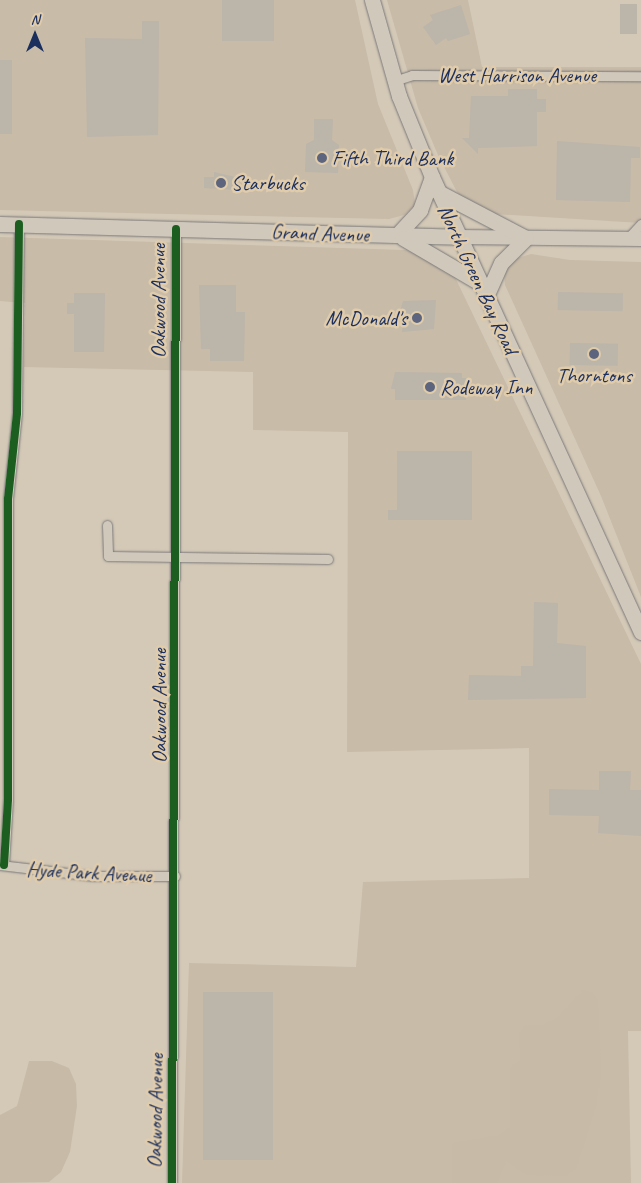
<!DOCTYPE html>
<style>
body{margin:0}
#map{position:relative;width:641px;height:1183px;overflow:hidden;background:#d4c9b7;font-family:Caveat,sans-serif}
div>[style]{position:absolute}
.built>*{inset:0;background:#c8bba8}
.green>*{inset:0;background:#c7bba8}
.building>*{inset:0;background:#bcb5aa;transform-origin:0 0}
.roads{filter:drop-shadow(0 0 1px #7a797a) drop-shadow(0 0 1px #7a797a)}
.street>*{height:9px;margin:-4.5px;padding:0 4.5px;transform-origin:4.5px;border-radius:4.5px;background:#d0c8bb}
.secondary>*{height:14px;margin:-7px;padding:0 7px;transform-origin:7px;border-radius:7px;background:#d0c8bb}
.primary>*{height:15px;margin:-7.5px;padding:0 7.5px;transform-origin:7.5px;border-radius:7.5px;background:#d0c8bb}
.cycleway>*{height:8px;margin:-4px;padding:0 4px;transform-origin:4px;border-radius:4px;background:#1b5e20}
.dots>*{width:14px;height:14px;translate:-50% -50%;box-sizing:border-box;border:2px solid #e0ccab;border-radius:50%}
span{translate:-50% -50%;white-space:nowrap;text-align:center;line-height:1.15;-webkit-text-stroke:5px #e0ccab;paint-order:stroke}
.street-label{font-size:21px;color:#1b2f5e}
.poi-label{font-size:21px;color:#1b2f5e}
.left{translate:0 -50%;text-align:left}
.right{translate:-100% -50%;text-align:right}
.north{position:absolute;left:10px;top:10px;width:50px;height:50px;-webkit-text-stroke:4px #e0ccab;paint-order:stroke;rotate:0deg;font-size:14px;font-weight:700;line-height:20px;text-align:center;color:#1b2f5e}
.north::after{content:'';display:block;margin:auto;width:18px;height:22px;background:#1b2f5e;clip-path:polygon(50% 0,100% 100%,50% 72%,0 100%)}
</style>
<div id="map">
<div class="built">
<div style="clip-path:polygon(0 0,355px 0,378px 104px,413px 190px,415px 205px,404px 215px,389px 219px,0 210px)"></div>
<div style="clip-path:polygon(387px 0,468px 0,482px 67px,641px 67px,641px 223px,494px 214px,468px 205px,457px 192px,438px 155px,418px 108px)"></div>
<div style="clip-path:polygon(0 237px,405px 250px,421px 253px,452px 271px,641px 664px,641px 1031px,628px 1031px,631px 1183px,182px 1183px,189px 963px,356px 967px,363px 882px,529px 878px,529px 748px,347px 752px,348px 432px,253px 430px,253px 372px,24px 367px,25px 303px,0 301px)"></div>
<div style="clip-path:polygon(531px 254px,570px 260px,641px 262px,641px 597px,601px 496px,505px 285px,504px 273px,511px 260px)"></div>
</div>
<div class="green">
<div style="clip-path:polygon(583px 990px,592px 992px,598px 1000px,601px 1074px,596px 1106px,576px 1169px,565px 1176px,527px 1175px,506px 1161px,497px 1183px,452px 1183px,453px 1143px,500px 1135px,510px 1127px,510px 1068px,521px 1059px,519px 1035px,525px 1025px,542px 1025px,557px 1018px)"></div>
<div style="clip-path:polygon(29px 1061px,52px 1061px,69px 1068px,76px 1084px,77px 1106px,70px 1152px,61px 1172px,49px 1182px,0 1183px,0 1115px,17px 1106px)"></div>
</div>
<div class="building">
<div style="left:222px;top:0;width:52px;height:41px"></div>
<div style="left:620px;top:4px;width:17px;height:30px"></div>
<div style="clip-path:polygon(461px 5px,470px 34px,448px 41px,446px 38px,436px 45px,423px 27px,433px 20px,430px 15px)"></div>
<div style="clip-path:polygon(142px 21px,159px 21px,158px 135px,87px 137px,85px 38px,142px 39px)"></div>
<div style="left:0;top:60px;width:12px;height:74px"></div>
<div style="clip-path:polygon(508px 89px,537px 89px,537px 99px,546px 99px,546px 112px,537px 112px,537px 146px,478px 148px,478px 154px,462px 138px,469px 138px,471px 96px,508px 96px)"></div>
<div style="clip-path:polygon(314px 119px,333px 119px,332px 140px,339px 145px,338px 173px,305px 172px,306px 144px,314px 140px)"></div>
<div style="clip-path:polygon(557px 141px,640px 147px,640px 158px,631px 158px,630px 202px,556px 200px)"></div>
<div style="clip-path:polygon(214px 172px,239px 178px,239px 190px,204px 188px,204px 177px,214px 177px)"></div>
<div style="clip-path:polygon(199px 285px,236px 285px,236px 312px,245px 312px,244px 361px,210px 361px,210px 349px,201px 349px)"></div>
<div style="left:558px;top:292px;width:65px;height:18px;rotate:1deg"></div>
<div style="clip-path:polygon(74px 293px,105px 293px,104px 352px,74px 352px,74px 314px,67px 314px,67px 303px,74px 303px)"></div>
<div style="clip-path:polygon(436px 300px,434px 329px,402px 332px,403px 322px,397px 322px,403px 301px)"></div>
<div style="left:570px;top:343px;width:48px;height:22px;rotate:1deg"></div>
<div style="clip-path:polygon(395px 372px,462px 373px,462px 378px,466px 378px,466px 400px,395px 400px,395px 389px,391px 389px)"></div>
<div style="clip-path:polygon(397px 451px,472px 451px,472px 520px,388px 520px,388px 510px,397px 510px)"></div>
<div style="clip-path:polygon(534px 602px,558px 603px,557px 643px,586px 646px,586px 698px,468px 700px,469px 675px,521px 676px,521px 666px,533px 666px)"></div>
<div style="clip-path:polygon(599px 771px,631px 771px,630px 790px,641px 790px,641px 836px,598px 833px,599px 816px,549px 815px,549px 789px,599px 790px)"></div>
<div style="left:203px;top:992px;width:70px;height:168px"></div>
</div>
<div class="roads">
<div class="street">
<div style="left:394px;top:81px;width:19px;rotate:-18deg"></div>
<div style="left:412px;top:75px;width:229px;rotate:0.3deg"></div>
<div style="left:627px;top:239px;width:21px;rotate:-47deg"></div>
<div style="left:107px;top:525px;width:31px;rotate:88deg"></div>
<div style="left:108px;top:556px;width:220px;rotate:0.8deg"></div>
<div style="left:0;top:865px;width:94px;rotate:6.7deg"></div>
<div style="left:93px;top:876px;width:82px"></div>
<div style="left:4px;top:865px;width:66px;rotate:-86.5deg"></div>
<div style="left:8px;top:799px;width:300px;rotate:-90deg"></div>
<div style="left:8px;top:499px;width:86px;rotate:-84deg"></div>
<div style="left:17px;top:413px;width:189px;rotate:-89.4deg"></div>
<div style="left:172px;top:1183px;width:954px;rotate:-89.76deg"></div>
</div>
<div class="secondary">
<div style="left:458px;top:237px;width:183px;rotate:0.6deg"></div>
</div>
<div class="primary">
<div style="left:372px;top:0;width:100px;rotate:74.3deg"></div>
<div style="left:399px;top:96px;width:87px;rotate:67.8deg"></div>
<div style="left:432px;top:177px;width:501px;rotate:65.33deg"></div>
<div style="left:438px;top:192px;width:99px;rotate:27.6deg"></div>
<div style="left:526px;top:238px;width:35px;rotate:135deg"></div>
<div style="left:501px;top:263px;width:37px;rotate:114deg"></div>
<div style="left:0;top:224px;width:458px;rotate:1.6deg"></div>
<div style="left:397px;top:235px;width:34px;rotate:-47deg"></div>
<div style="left:420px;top:210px;width:35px;rotate:-70deg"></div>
<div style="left:403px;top:238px;width:89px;rotate:30.3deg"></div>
</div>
</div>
<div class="cycleway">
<div style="left:4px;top:865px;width:66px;rotate:-86.5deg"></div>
<div style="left:8px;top:799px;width:300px;rotate:-90deg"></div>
<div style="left:8px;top:499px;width:86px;rotate:-84deg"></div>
<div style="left:17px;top:413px;width:189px;rotate:-89.4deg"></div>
<div style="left:172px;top:1183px;width:954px;rotate:-89.76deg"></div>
</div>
<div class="dots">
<div style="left:322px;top:158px;background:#5c657d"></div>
<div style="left:221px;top:183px;background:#5c657d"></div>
<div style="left:417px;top:318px;background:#5c657d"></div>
<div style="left:594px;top:354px;background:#5c657d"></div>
<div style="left:430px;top:387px;background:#5c657d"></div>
</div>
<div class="street-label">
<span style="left:517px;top:75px">West Harrison Avenue</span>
<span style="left:320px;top:233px;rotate:2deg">Grand Avenue</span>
<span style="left:478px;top:279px;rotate:65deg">North Green Bay Road</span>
<span style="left:158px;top:301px;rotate:-90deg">Oakwood Avenue</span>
<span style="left:159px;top:706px;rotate:-90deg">Oakwood Avenue</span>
<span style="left:89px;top:872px;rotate:3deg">Hyde Park Avenue</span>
<span style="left:155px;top:1111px;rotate:-89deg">Oakwood Avenue</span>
</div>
<div class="poi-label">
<span class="left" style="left:332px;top:158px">Fifth Third Bank</span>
<span class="left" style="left:231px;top:183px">Starbucks</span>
<span class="right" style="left:407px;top:318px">McDonald's</span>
<span style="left:594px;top:375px">Thorntons</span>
<span class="left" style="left:440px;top:387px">Rodeway Inn</span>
</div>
<div class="north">N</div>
</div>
